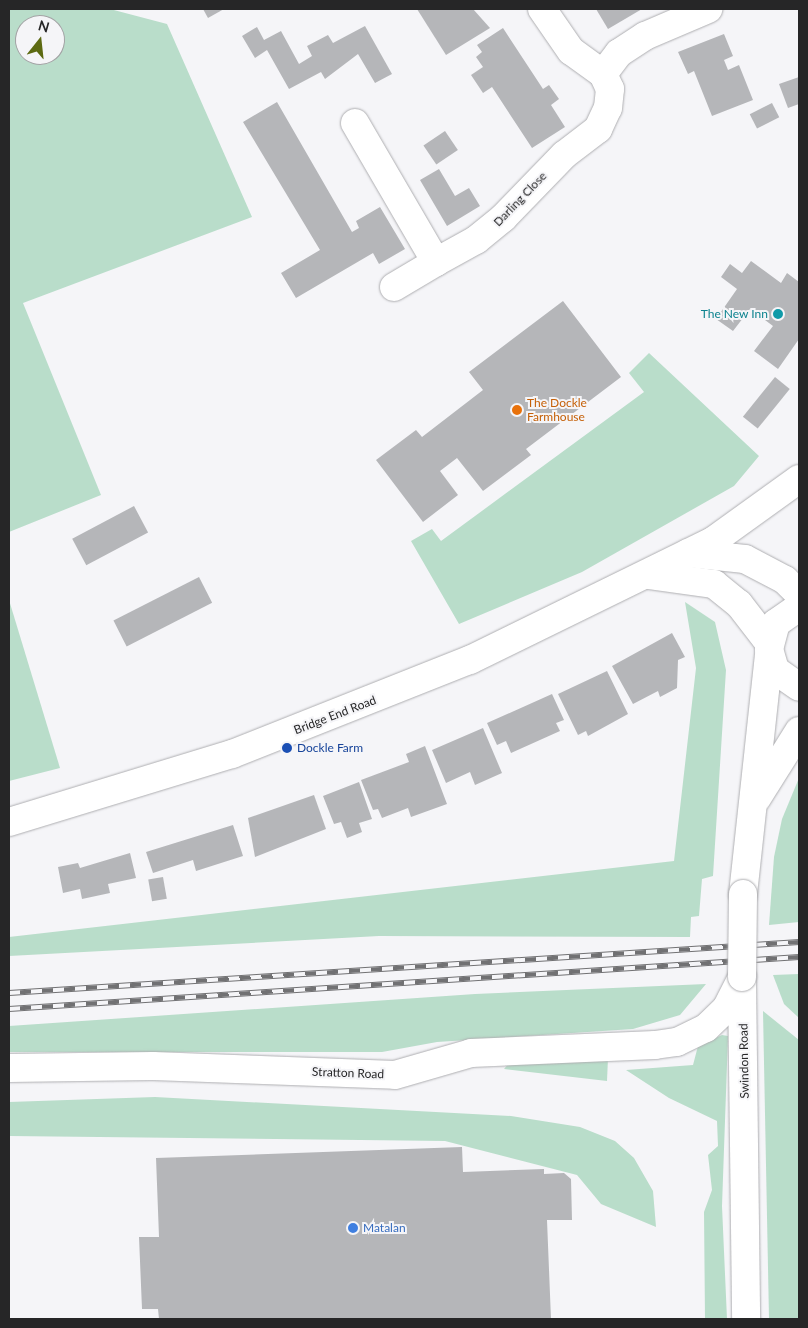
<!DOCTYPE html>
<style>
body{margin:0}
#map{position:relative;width:808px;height:1328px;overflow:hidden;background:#f5f5f8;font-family:Lato,sans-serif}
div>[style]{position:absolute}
.green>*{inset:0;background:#b9ddca}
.building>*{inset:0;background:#b5b6b9;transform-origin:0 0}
.roads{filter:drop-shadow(0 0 1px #aeaeb1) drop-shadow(0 0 1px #aeaeb1)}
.street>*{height:28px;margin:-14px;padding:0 14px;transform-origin:14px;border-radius:14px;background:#fff}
.secondary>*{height:28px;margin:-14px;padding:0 14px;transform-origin:14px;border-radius:14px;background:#fff}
.rail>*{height:5.5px;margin-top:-2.75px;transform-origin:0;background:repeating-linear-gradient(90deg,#f5f5f8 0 11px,#717173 0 22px);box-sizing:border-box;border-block:1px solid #717173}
.bridges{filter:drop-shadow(0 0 1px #aeaeb1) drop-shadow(0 0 1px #aeaeb1)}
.secondary-bridge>*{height:28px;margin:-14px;padding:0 14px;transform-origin:14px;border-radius:14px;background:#fff}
.dots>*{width:14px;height:14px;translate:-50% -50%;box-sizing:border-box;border:2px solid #f5f5f8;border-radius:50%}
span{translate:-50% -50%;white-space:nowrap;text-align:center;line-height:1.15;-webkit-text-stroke:4px #f5f5f8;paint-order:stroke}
.street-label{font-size:12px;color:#262627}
.culture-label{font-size:12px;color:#0d838f}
.right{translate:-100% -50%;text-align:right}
.food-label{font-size:12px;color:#c56008}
.left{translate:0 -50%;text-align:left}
.transit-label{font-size:12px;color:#164399}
.shop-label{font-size:12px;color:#366cbe}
.frame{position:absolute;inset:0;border:10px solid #262627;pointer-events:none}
.north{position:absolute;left:15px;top:15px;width:50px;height:50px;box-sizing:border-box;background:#f5f5f8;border:1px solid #a2a2a4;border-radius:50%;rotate:16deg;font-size:14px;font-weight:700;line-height:20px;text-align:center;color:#262627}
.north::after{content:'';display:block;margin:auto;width:18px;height:22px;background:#5d6a12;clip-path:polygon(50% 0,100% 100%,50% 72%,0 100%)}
</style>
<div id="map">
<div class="green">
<div style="clip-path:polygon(evenodd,9px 9px,110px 9px,167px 24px,252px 217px,23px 303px,101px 495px,9px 532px,9px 9px,25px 25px,55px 25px,55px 55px,25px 55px,25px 25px)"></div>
<div style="clip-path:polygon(649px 353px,759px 456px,734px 486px,582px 572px,459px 624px,411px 541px,432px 529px,441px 541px,644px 392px,629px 373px)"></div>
<div style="clip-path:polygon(9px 600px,60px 768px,9px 781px)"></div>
<div style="clip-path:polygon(685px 602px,715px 622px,726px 670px,713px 876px,702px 879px,699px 916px,691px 917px,690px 937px,379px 936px,9px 956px,9px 937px,674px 861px,696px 668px)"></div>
<div style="clip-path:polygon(799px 778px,799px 922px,769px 925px,774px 857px,782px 819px)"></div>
<div style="clip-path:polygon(799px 974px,799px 1018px,784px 1004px,773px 975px)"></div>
<div style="clip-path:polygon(706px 984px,680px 1015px,633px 1029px,437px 1042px,382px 1052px,9px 1052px,9px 1026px,475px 994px)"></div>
<div style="clip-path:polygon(763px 1011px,799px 1040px,799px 1319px,769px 1319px)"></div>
<div style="clip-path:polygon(722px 1035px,728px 1036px,722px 1206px,727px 1319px,705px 1319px,704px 1212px,712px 1190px,708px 1155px,718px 1146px,717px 1121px,669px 1098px,626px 1070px,693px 1065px,698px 1046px)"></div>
<div style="clip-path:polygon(608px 1058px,607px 1081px,504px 1069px,510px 1062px)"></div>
<div style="clip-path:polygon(155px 1097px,511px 1116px,580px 1127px,615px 1141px,634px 1158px,653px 1191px,656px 1227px,601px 1204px,577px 1175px,445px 1141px,9px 1136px,9px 1102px)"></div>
</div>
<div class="building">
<div style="clip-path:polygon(203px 9px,224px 9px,208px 18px)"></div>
<div style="clip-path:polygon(417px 9px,473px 9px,490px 28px,446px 55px)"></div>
<div style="clip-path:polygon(596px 9px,642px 9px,608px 29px)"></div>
<div style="clip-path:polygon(365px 26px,392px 74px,375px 83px,358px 54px,325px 79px,321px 72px,289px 89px,267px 50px,255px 58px,242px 36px,257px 27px,264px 40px,281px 31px,299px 64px,312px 56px,307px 46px,328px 35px,333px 43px)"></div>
<div style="clip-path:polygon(503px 28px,543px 89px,549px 85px,559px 99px,551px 105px,565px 127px,532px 148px,492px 87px,483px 93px,471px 75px,483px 67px,476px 57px,482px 52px,477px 45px)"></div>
<div style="clip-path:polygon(724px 34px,733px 56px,724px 60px,728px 70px,739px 65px,753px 100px,712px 116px,694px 71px,688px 74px,678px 52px)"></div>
<div style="clip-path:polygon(799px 77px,799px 104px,788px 108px,779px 84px)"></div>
<div style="clip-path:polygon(277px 102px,352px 232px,359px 228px,356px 221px,380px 207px,405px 249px,379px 264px,373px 253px,296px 298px,281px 273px,320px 250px,243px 122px)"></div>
<div style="left:772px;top:103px;width:16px;height:25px;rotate:63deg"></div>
<div style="left:445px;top:131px;width:23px;height:26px;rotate:56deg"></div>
<div style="clip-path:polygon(439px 169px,455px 196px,469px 188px,480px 206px,447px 226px,420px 180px)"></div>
<div style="clip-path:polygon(751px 261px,781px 283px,787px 273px,799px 282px,799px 339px,778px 369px,754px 351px,773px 326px,750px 309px,733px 331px,716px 319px,737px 289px,721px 277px,730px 264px,742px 273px)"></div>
<div style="clip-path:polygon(563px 301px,621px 377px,526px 449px,531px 455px,483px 491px,457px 458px,440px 471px,458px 495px,423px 522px,376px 460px,416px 430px,422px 437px,483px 390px,469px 372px)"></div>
<div style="left:775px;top:377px;width:19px;height:51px;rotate:39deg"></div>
<div style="left:134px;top:506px;width:30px;height:70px;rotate:62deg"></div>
<div style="left:199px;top:577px;width:29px;height:96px;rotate:63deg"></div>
<div style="clip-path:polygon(672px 633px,685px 657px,678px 660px,677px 688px,660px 697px,658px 691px,633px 704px,612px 666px)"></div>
<div style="clip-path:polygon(607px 671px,628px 714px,588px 736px,586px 731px,578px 735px,558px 694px)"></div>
<div style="clip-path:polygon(552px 694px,564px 720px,556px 723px,560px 731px,511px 753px,506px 741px,497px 745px,487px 723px)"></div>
<div style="clip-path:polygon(483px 728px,502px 773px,475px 785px,470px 772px,446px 783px,432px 750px)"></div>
<div style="clip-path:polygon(425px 746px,447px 804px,411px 817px,408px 808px,382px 818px,378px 809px,373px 810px,361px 780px,409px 762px,406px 754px)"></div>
<div style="clip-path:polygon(359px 782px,372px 819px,359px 823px,362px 832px,347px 838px,341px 822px,334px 824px,323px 796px)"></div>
<div style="clip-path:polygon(314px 795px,326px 829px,255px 857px,248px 818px)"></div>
<div style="clip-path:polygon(233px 825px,243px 856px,196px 871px,193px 860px,153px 873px,146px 852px)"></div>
<div style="clip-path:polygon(130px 853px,136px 878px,108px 884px,110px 893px,82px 899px,80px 889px,63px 893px,58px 867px,78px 863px,80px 868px)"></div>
<div style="left:163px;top:877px;width:22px;height:15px;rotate:80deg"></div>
<div style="clip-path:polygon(462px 1147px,463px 1172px,544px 1169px,544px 1174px,564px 1173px,571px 1179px,572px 1220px,547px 1220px,551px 1319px,159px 1319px,158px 1309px,142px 1309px,139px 1237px,159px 1237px,156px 1158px)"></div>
</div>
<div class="roads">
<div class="street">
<div style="left:603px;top:74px;width:26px;rotate:-53deg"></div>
<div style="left:619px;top:53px;width:31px;rotate:-33deg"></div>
<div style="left:645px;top:36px;width:69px;rotate:-23.2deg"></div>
<div style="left:355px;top:123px;width:161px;rotate:59.8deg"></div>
<div style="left:436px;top:262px;width:46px;rotate:-28.8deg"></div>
<div style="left:476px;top:240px;width:35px;rotate:-39deg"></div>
<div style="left:503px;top:218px;width:88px;rotate:-45.9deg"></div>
<div style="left:564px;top:155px;width:43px;rotate:-37.4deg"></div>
<div style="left:598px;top:129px;width:23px;rotate:-65deg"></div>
<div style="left:608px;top:108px;width:19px;rotate:-84deg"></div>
<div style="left:610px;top:89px;width:17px;rotate:-115deg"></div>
<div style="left:603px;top:74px;width:39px;rotate:-144deg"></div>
<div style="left:571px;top:51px;width:51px;rotate:-124.6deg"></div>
<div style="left:394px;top:287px;width:49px;rotate:-30.8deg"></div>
</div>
<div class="secondary">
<div style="left:688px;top:553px;width:57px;rotate:6deg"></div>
<div style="left:745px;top:559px;width:45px;rotate:27.7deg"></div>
<div style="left:785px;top:580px;width:20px;rotate:45deg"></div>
<div style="left:648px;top:575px;width:67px;rotate:7.8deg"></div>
<div style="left:714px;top:584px;width:32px;rotate:39deg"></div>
<div style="left:739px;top:604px;width:49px;rotate:52.4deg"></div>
<div style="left:799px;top:607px;width:28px;rotate:145deg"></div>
<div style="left:776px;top:623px;width:27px;rotate:105deg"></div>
<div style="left:769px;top:649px;width:22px;rotate:74deg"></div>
<div style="left:775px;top:670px;width:29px;rotate:35deg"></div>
<div style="left:757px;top:798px;width:79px;rotate:-57.9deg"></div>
<div style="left:9px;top:822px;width:233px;rotate:-17deg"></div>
<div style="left:232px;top:754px;width:256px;rotate:-21.6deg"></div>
<div style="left:470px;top:660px;width:271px;rotate:-26.1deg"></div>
<div style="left:713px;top:541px;width:106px;rotate:-35.8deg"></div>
<div style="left:743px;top:894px;width:241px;rotate:-83.8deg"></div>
<div style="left:742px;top:981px;width:338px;rotate:89.3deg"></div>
<div style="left:9px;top:1068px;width:144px;rotate:-0.8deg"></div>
<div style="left:153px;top:1066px;width:242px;rotate:2.1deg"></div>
<div style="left:395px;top:1075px;width:79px;rotate:-16.1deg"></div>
<div style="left:471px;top:1053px;width:184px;rotate:-2.5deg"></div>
<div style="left:655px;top:1045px;width:22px;rotate:-8deg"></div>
<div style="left:677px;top:1042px;width:32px;rotate:-26deg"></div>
<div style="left:706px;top:1028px;width:28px;rotate:-44deg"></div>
<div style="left:726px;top:1009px;width:36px;rotate:-63deg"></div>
</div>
</div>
<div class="rail">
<div style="left:9px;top:993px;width:792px;rotate:-3.69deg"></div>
<div style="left:9px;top:1009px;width:792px;rotate:-3.77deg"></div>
</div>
<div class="bridges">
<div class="secondary-bridge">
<div style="left:742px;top:977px;width:83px;rotate:-89.3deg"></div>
</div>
</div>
<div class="dots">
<div style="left:778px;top:314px;background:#0f9aa8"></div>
<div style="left:517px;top:410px;background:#e8710a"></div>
<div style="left:287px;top:748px;background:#1a4fb4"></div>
<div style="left:353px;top:1228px;background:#3f7fe0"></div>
</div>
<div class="street-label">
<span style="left:520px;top:199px;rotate:-46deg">Darling Close</span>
<span style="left:335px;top:715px;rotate:-21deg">Bridge End Road</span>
<span style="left:744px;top:1061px;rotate:-91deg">Swindon Road</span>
<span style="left:348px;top:1073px;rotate:2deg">Stratton Road</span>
</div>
<div class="culture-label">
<span class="right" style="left:768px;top:314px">The New Inn</span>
</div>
<div class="food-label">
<span class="left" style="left:527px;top:410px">The Dockle<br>Farmhouse</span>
</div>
<div class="transit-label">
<span class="left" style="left:297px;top:748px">Dockle Farm</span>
</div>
<div class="shop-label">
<span class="left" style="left:363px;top:1228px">Matalan</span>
</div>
<div class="frame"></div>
<div class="north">N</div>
</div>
